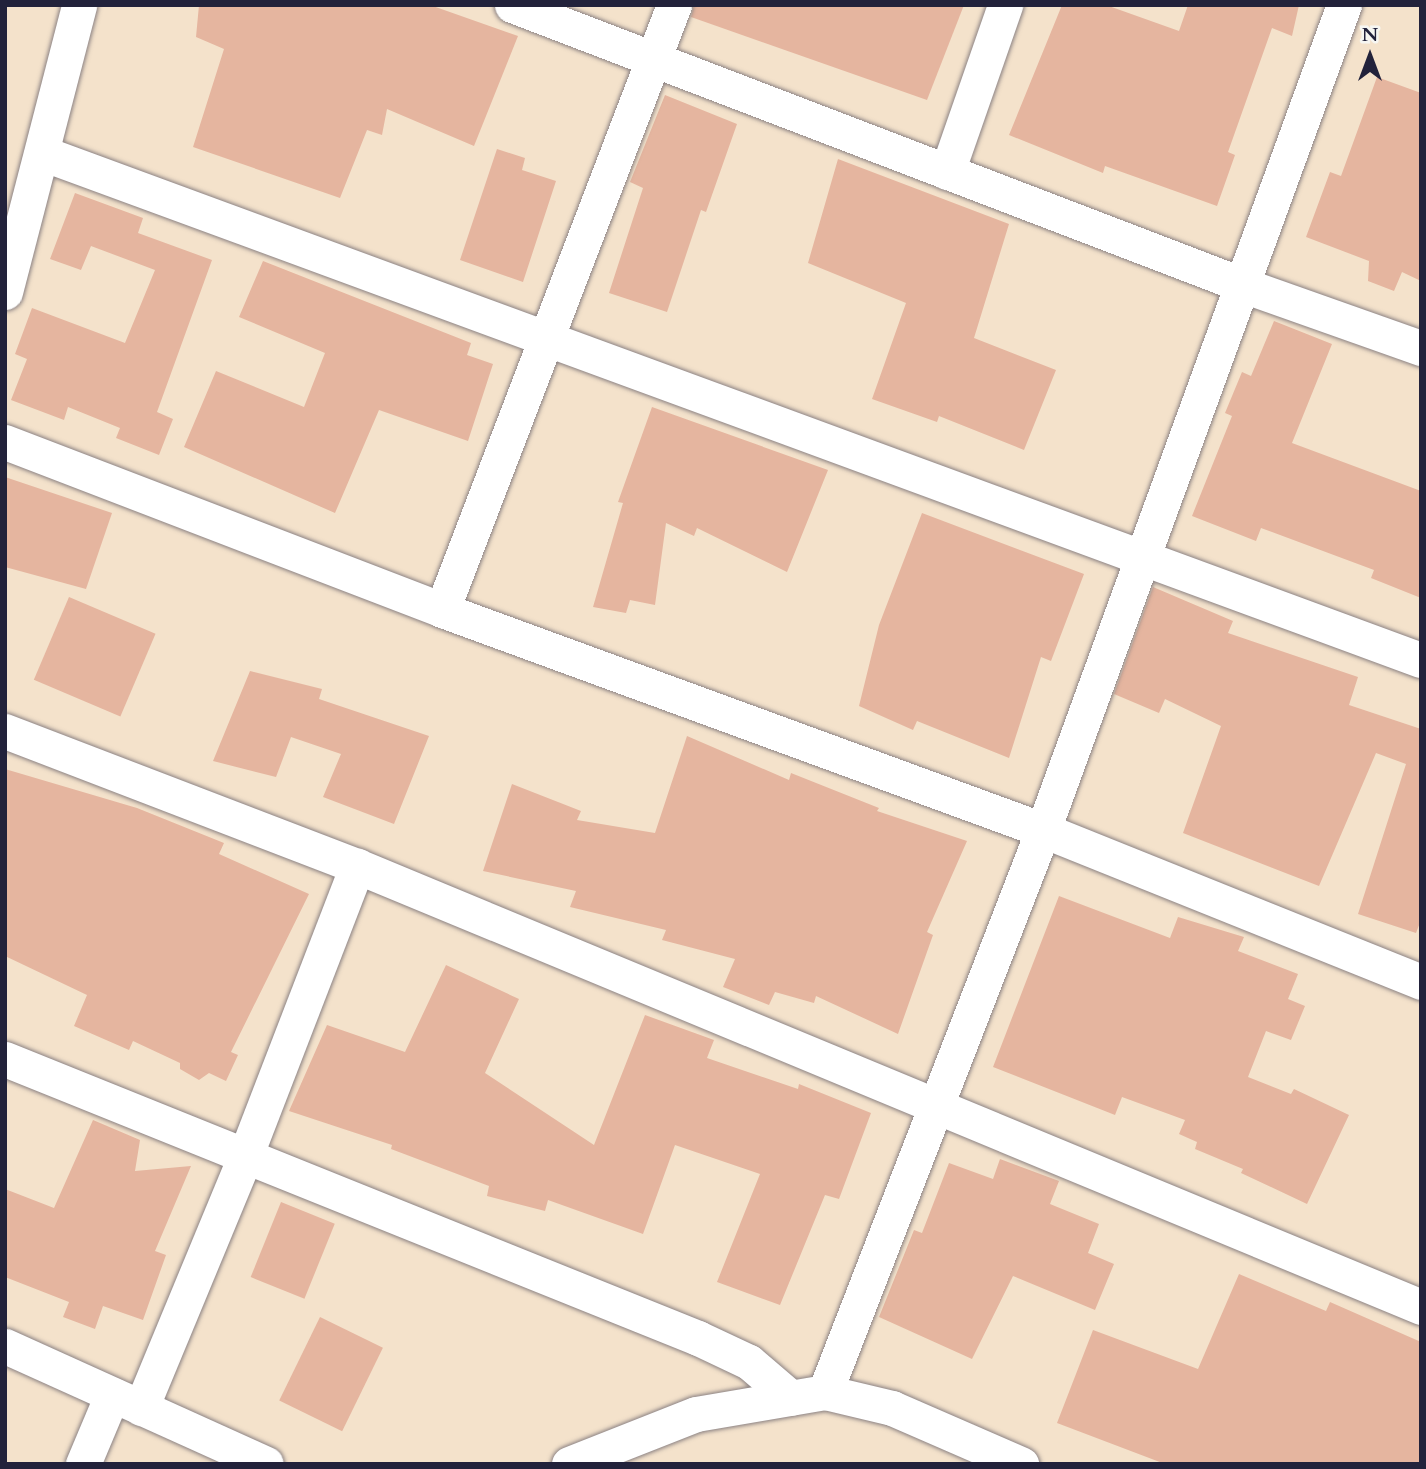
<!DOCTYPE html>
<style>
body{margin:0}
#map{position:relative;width:1426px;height:1469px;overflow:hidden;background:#f4e2cb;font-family:Cardo,serif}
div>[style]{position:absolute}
.building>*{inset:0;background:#e5b59f;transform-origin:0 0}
.roads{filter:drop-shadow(0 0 2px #8b8283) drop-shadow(0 0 2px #8b8283)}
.minor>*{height:35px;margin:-17.5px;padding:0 17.5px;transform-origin:17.5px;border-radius:17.5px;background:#fff}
span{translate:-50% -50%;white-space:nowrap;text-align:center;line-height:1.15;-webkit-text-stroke:7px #f6f6f2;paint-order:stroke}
.frame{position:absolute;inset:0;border:7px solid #22223b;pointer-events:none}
.north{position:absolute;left:1335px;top:21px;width:70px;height:70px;-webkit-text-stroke:5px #f6f6f2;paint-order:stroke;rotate:0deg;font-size:19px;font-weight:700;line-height:28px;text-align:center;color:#22223b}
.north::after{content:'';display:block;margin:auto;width:24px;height:32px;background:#22223b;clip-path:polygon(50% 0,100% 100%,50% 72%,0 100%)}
</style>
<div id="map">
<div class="building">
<div style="clip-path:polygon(199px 5px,430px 5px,518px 36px,474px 146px,387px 109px,382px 135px,367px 130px,340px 198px,193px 147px,224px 49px,196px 37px)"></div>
<div style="clip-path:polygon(694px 5px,964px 5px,927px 100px,691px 17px)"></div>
<div style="clip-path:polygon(1062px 5px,1106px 5px,1179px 31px,1188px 5px,1299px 5px,1292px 36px,1272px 28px,1228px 152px,1235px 155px,1217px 206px,1105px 166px,1103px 173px,1009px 135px)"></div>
<div style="clip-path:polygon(1377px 77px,1421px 93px,1421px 281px,1402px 272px,1394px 291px,1368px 281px,1369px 261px,1306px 237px,1330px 172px,1341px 176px)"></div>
<div style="clip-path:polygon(665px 95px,737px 124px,706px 212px,701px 210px,667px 312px,609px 293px,643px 188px,630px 182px)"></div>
<div style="clip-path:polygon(497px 149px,525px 158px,522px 170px,556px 181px,523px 282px,460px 260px)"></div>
<div style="clip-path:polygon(838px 159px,1009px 224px,974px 338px,1056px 370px,1024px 450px,939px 416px,937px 422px,872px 399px,906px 303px,808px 263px)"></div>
<div style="clip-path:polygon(75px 193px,143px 218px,138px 233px,212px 260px,157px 412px,173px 419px,159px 455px,116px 438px,120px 428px,68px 407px,64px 420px,11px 400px,27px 359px,15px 354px,32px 308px,125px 343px,155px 270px,91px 246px,81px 270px,50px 259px)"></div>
<div style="clip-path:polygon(263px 261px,471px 343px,467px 355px,493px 364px,468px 441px,379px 410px,335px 513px,184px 447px,216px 371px,304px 407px,325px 353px,239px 317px)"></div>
<div style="clip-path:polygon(1274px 321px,1332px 344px,1292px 443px,1421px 491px,1421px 598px,1371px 578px,1374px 570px,1261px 528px,1256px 541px,1192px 516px,1232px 416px,1225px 413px,1242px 372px,1251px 376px)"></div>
<div style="clip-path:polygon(652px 407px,828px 470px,787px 572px,697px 528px,694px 536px,666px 523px,655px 605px,630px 600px,626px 613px,593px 607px,623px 503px,618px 502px)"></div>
<div style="clip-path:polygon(5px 477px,112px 513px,86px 589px,5px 567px)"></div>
<div style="clip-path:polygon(922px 513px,1084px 574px,1051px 661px,1041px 657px,1009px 758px,917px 721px,913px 730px,859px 706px,879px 625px)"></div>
<div style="clip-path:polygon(1153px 587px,1233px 621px,1228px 633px,1358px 677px,1349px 705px,1421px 729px,1421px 920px,1416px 933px,1358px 914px,1406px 764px,1376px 753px,1319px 886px,1183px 833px,1221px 726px,1165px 699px,1159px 713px,1114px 694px)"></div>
<div style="left:69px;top:597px;width:94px;height:90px;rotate:23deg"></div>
<div style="clip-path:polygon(250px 671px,322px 689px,319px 699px,429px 736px,394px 824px,323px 797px,341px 754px,291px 737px,276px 777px,213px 761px)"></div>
<div style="clip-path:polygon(687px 736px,789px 780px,791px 773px,879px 808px,877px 811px,967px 841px,927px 932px,933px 935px,898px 1034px,816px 996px,814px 1003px,775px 992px,769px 1005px,723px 987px,735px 959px,662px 940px,666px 930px,570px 907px,576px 891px,483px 871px,512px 784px,581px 811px,577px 820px,655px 833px)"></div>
<div style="clip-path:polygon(5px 769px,137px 808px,224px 843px,219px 854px,309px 894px,231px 1052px,238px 1055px,226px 1081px,209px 1073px,199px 1080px,180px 1069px,180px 1063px,133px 1041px,129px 1050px,74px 1026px,87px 995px,5px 956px)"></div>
<div style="clip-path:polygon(1059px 896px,1170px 938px,1178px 917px,1244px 937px,1238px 951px,1298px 974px,1288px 999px,1305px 1006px,1291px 1040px,1266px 1031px,1248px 1077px,1291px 1094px,1294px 1089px,1349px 1115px,1307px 1204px,1241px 1173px,1243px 1169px,1195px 1149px,1197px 1142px,1179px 1134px,1185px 1120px,1122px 1097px,1115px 1115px,993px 1067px)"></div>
<div style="clip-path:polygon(446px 965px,519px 999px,485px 1073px,594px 1145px,645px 1015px,714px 1040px,707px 1058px,798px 1089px,799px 1084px,871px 1113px,839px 1199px,825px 1195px,780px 1305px,717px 1282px,760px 1174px,675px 1145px,643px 1234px,548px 1200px,545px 1211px,487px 1196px,489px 1186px,391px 1149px,392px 1145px,289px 1111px,327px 1025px,405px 1052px)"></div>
<div style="clip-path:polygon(93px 1120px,140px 1140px,135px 1171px,191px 1166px,155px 1251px,166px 1255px,143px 1320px,103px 1306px,95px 1329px,63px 1317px,69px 1302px,5px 1277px,5px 1189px,54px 1208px)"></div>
<div style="clip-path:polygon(1000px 1159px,1059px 1181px,1050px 1204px,1099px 1224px,1088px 1253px,1114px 1264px,1095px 1310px,1013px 1276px,972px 1359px,879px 1317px,914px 1230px,922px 1233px,949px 1163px,993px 1179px)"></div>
<div style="left:281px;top:1202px;width:58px;height:81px;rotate:22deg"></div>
<div style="clip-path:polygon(1239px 1274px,1326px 1311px,1330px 1302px,1421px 1342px,1421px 1464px,1165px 1464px,1057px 1423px,1093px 1330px,1198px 1369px)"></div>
<div style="left:320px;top:1317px;width:70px;height:93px;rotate:26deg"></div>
</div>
<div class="roads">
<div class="minor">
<div style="left:512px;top:5px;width:783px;rotate:20.96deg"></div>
<div style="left:1243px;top:285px;width:189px;rotate:19.5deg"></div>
<div style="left:674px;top:5px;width:648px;rotate:110.98deg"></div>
<div style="left:442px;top:610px;width:640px;rotate:20.11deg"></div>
<div style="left:1043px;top:830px;width:407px;rotate:21.9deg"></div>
<div style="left:42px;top:153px;width:1469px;rotate:20.19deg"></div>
<div style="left:947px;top:172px;width:177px;rotate:-70.8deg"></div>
<div style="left:5px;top:292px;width:296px;rotate:-75.5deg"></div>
<div style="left:5px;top:442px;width:468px;rotate:21deg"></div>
<div style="left:5px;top:731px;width:377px;rotate:21deg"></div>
<div style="left:357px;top:866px;width:1152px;rotate:22.51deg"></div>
<div style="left:5px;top:1059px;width:747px;rotate:21.93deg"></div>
<div style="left:698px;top:1338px;width:56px;rotate:25.2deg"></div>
<div style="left:749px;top:1362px;width:55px;rotate:40.6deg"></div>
<div style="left:5px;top:1346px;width:286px;rotate:24.3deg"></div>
<div style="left:825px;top:1392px;width:603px;rotate:-68.8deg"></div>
<div style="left:1043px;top:830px;width:878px;rotate:-69.96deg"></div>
<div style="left:141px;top:1408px;width:275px;rotate:-67.5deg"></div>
<div style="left:246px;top:1154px;width:309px;rotate:-68.9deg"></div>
<div style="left:83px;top:1464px;width:75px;rotate:-67.2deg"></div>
<div style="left:569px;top:1464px;width:136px;rotate:-21.5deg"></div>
<div style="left:696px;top:1414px;width:131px;rotate:-9.7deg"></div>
<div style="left:825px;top:1392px;width:69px;rotate:13.4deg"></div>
<div style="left:892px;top:1408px;width:141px;rotate:23.5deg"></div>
</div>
</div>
<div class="frame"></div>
<div class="north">N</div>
</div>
